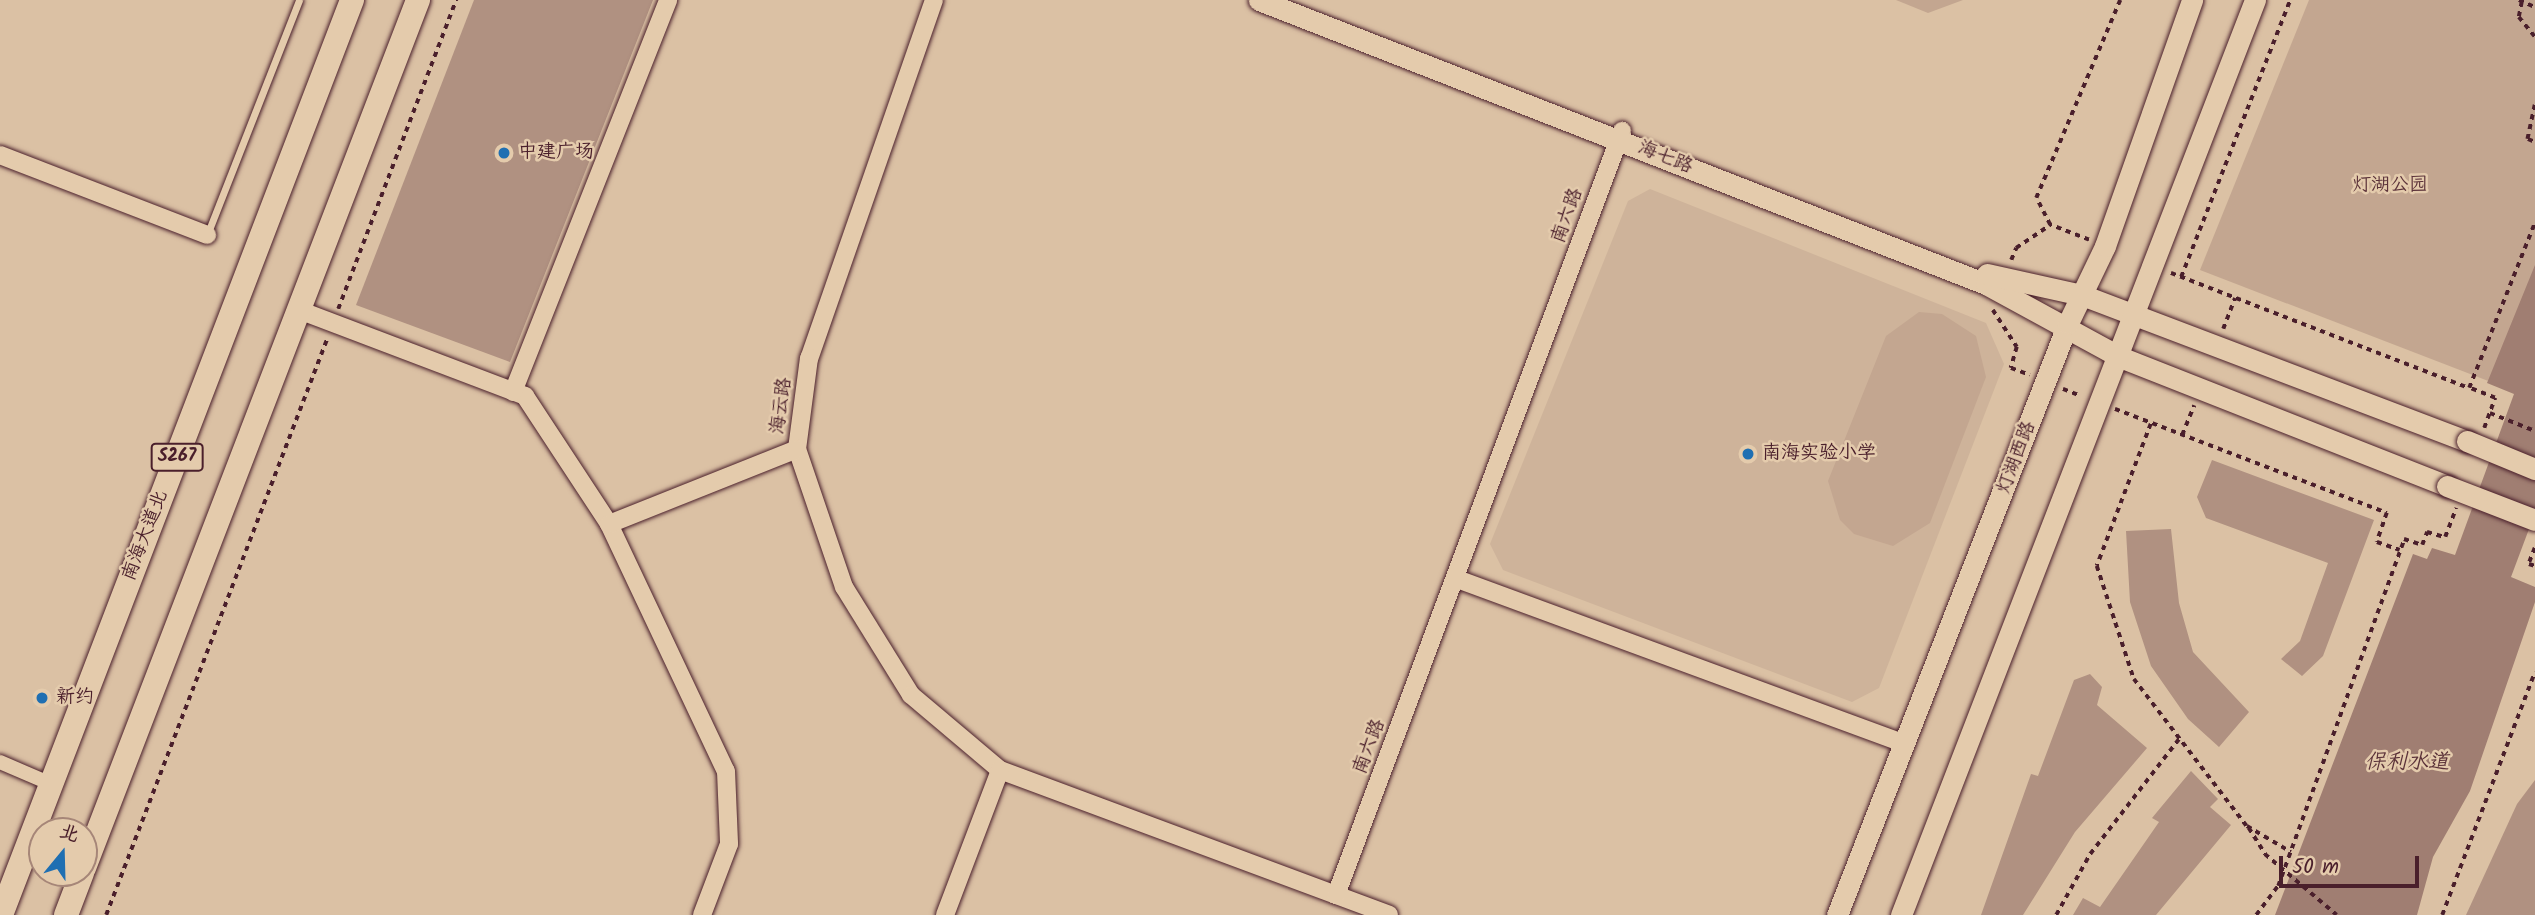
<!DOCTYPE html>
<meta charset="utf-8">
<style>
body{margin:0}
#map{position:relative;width:2535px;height:915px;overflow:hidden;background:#dbc1a4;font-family:Kalam,"LXGW WenKai TC",sans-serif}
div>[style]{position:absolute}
.built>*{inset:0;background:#ceb39a}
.green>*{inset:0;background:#c3a690}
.water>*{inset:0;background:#a07e72}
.building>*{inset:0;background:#b09181}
.path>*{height:3.5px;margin-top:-1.75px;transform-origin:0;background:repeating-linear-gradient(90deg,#4a1f2b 0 5px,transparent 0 10px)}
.roads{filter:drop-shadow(0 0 2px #4a1f2b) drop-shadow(0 0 2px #4a1f2b)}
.service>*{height:7px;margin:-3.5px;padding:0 3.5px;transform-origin:3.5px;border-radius:3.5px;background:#e4cbac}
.minor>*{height:14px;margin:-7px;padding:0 7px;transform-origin:7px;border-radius:7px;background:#e4cbac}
.tertiary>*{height:18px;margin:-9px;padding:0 9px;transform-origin:9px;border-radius:9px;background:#e4cbac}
.secondary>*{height:21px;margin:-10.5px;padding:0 10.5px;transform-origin:10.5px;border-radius:10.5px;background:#e4cbac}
.trunk>*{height:24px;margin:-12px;padding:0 12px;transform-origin:12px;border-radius:12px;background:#e4cbac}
.path-bridge>*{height:3.5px;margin-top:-1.75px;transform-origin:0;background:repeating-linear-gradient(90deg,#4a1f2b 0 5px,transparent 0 10px)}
.bridges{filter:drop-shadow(0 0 2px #4a1f2b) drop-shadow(0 0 2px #4a1f2b)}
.secondary-bridge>*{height:21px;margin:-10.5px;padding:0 10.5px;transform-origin:10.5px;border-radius:10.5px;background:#e4cbac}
.dots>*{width:19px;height:19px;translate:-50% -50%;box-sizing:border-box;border:4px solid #e4cbac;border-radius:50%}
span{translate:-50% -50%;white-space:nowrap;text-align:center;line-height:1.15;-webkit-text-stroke:5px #e4cbac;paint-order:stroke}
.shield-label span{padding:2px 5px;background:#e4cbac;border:2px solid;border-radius:5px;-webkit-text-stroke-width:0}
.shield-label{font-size:18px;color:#4a1f2b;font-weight:700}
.poi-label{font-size:19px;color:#4a1f2b}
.left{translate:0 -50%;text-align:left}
.street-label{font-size:19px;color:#4a1f2b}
.park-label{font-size:19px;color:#5c333a}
.water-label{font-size:21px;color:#5b3239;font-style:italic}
.north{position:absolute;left:28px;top:817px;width:70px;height:70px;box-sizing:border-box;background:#e4cbac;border:2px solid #a68678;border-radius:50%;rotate:19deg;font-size:19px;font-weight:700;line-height:28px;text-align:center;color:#4a1f2b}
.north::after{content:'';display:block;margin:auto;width:24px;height:32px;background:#1f6fb2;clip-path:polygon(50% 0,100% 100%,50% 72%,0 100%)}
.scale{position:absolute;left:2279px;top:856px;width:140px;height:32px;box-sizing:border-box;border:4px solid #4a1f2b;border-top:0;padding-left:9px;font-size:21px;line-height:24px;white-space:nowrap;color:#4a1f2b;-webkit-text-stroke:5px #e4cbac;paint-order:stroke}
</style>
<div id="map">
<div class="built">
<div style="clip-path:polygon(1650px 189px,1986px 323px,2004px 364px,1879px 688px,1852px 702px,1503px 570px,1490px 544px,1628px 201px)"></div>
</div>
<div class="green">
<div style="clip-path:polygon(1896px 0,1963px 0,1928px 13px)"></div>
<div style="clip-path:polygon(2309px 0,2535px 0,2535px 399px,2200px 270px)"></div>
<div style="clip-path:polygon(1919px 312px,1942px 314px,1976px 336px,1986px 377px,1930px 523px,1893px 546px,1854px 534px,1840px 520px,1828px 481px,1886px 336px)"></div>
</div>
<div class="water">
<div style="clip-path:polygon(2535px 265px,2535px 513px,2511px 577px,2535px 587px,2535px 602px,2470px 791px,2433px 857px,2417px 915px,2275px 915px,2413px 554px,2427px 559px,2432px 548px,2455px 555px,2514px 394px,2487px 383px)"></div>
</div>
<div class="building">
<div style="clip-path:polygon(474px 0,653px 0,510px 362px,356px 305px)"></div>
<div style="clip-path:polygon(2212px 460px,2374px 520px,2323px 656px,2302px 676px,2281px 659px,2300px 641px,2328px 563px,2206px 518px,2197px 497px)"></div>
<div style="clip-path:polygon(2171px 529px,2179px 603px,2193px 652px,2249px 712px,2219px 747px,2188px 719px,2151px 666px,2130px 602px,2126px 531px)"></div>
<div style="clip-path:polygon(2090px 674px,2102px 687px,2097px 705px,2147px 748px,2075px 832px,2023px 915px,1981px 915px,2031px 774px,2038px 776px,2074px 680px)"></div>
<div style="clip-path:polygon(2191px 771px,2218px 799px,2210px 807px,2231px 825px,2156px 915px,2073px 915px,2083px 898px,2100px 907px,2159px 822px,2152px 818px)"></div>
<div style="clip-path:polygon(2535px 780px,2535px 915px,2466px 915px,2517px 804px)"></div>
</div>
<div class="path">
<div style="left:2519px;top:0;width:17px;rotate:24deg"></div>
<div style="left:2522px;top:2px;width:15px;rotate:101deg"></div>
<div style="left:2519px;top:17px;width:26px;rotate:51deg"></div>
<div style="left:2535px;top:105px;width:35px;rotate:102deg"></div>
<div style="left:2528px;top:139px;width:8px;rotate:23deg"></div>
<div style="left:2089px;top:240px;width:42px;rotate:-159deg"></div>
<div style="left:2050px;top:225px;width:30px;rotate:-117deg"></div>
<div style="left:2036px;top:198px;width:215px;rotate:-67deg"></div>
<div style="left:2011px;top:260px;width:13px;rotate:-67deg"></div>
<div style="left:2016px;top:248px;width:41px;rotate:-34.1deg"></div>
<div style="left:2171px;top:273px;width:319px;rotate:21.1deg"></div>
<div style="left:2181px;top:277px;width:298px;rotate:-68.5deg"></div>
<div style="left:338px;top:309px;width:331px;rotate:-69.1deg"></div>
<div style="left:1993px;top:310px;width:44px;rotate:57deg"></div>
<div style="left:2017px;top:347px;width:22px;rotate:106deg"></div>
<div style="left:2011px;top:368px;width:20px;rotate:20deg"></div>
<div style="left:2223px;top:329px;width:33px;rotate:-69deg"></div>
<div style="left:2063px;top:389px;width:19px;rotate:21deg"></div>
<div style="left:2115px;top:409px;width:291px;rotate:20.9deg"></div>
<div style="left:2387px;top:513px;width:31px;rotate:109deg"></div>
<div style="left:2377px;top:542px;width:24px;rotate:19deg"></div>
<div style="left:2490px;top:413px;width:48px;rotate:21.8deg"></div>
<div style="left:2151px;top:424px;width:152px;rotate:110.8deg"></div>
<div style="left:2097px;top:566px;width:119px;rotate:71.9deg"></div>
<div style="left:2134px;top:679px;width:185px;rotate:52.5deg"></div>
<div style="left:2247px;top:826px;width:51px;rotate:30.6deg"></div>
<div style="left:2484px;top:428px;width:32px;rotate:-70deg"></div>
<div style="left:2495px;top:398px;width:28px;rotate:-159deg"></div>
<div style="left:2469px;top:388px;width:179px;rotate:-68.3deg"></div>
<div style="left:2182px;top:435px;width:32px;rotate:-68deg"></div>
<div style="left:2535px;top:548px;width:17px;rotate:111deg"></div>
<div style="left:2529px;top:564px;width:6px;rotate:18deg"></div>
<div style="left:2249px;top:828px;width:31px;rotate:58deg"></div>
<div style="left:106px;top:915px;width:617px;rotate:-69.01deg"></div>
<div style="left:2056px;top:915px;width:70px;rotate:-60.9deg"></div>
<div style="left:2090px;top:854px;width:145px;rotate:-52.3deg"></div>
<div style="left:2256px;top:915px;width:36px;rotate:-53deg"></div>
<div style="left:2278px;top:886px;width:369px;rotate:-70deg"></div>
<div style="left:2404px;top:539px;width:19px;rotate:18deg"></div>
<div style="left:2422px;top:545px;width:14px;rotate:-69deg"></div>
<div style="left:2427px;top:532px;width:19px;rotate:16deg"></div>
<div style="left:2445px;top:537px;width:31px;rotate:-69deg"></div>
<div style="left:2442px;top:915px;width:260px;rotate:-69.1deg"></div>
</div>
<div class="roads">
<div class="service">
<div style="left:207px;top:235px;width:252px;rotate:-68.6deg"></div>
</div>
<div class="minor">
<div style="left:0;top:762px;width:56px;rotate:23.3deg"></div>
</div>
<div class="tertiary">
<div style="left:934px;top:0;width:379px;rotate:109.2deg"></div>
<div style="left:809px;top:358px;width:92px;rotate:97.5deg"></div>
<div style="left:797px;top:449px;width:146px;rotate:71.2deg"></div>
<div style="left:844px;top:587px;width:127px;rotate:58.2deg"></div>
<div style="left:911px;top:695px;width:116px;rotate:40.1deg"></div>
<div style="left:1000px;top:770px;width:415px;rotate:20.4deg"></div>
<div style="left:0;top:155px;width:222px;rotate:21.1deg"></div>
<div style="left:299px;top:310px;width:242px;rotate:20.8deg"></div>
<div style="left:525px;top:396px;width:153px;rotate:56.7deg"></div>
<div style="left:609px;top:524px;width:273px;rotate:64.7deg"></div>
<div style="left:726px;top:771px;width:73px;rotate:87.6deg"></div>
<div style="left:729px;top:844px;width:76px;rotate:110.8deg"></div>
<div style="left:513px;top:392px;width:422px;rotate:-68.4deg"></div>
<div style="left:609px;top:524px;width:202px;rotate:-21.7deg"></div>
<div style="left:1457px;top:579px;width:478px;rotate:20.2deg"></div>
<div style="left:1336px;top:895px;width:816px;rotate:-69.48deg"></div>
<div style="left:945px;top:915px;width:155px;rotate:-69.2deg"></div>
</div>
<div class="secondary">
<div style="left:1259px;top:0;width:781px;rotate:21.34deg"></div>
<div style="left:1986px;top:284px;width:153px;rotate:28.6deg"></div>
<div style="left:2120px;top:357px;width:352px;rotate:21.5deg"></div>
<div style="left:1987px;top:274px;width:97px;rotate:12.5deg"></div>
<div style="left:2082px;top:295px;width:412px;rotate:20.8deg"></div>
<div style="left:1837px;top:915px;width:635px;rotate:-68.68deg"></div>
<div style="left:2068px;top:323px;width:85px;rotate:-64.3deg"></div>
<div style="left:2105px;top:246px;width:261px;rotate:-70.5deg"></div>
<div style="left:1901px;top:915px;width:981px;rotate:-68.85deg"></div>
</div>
<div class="trunk">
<div style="left:84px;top:868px;width:930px;rotate:-68.95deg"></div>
<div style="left:1px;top:915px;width:980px;rotate:-69.01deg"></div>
<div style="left:66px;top:915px;width:45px;rotate:-69.1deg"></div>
</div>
</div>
<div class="path-bridge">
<div style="left:2265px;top:854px;width:94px;rotate:40.3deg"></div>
</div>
<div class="bridges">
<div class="secondary-bridge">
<div style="left:2467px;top:441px;width:74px;rotate:22.4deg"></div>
<div style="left:2447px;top:486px;width:94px;rotate:21.1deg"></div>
</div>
</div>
<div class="dots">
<div style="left:504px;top:153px;background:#1f6fb2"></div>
<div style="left:1748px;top:454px;background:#1f6fb2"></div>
<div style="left:42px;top:698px;background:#1f6fb2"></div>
</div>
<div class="shield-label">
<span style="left:177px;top:457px">S267</span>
</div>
<div class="poi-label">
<span class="left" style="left:518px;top:153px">中建广场</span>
<span class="left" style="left:1762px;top:454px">南海实验小学</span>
<span class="left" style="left:56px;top:698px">新约</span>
</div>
<div class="street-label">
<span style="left:1665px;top:158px;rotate:22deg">海七路</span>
<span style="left:1568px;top:216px;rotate:-70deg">南六路</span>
<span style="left:782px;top:406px;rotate:-82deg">海云路</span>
<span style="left:2017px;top:458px;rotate:-69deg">灯湖西路</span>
<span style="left:146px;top:536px;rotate:-69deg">南海大道北</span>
<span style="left:1370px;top:747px;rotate:-69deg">南六路</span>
</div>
<div class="park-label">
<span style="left:2390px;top:186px">灯湖公园</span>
</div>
<div class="water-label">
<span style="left:2407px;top:763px">保利水道</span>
</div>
<div class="north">北</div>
<div class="scale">50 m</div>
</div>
